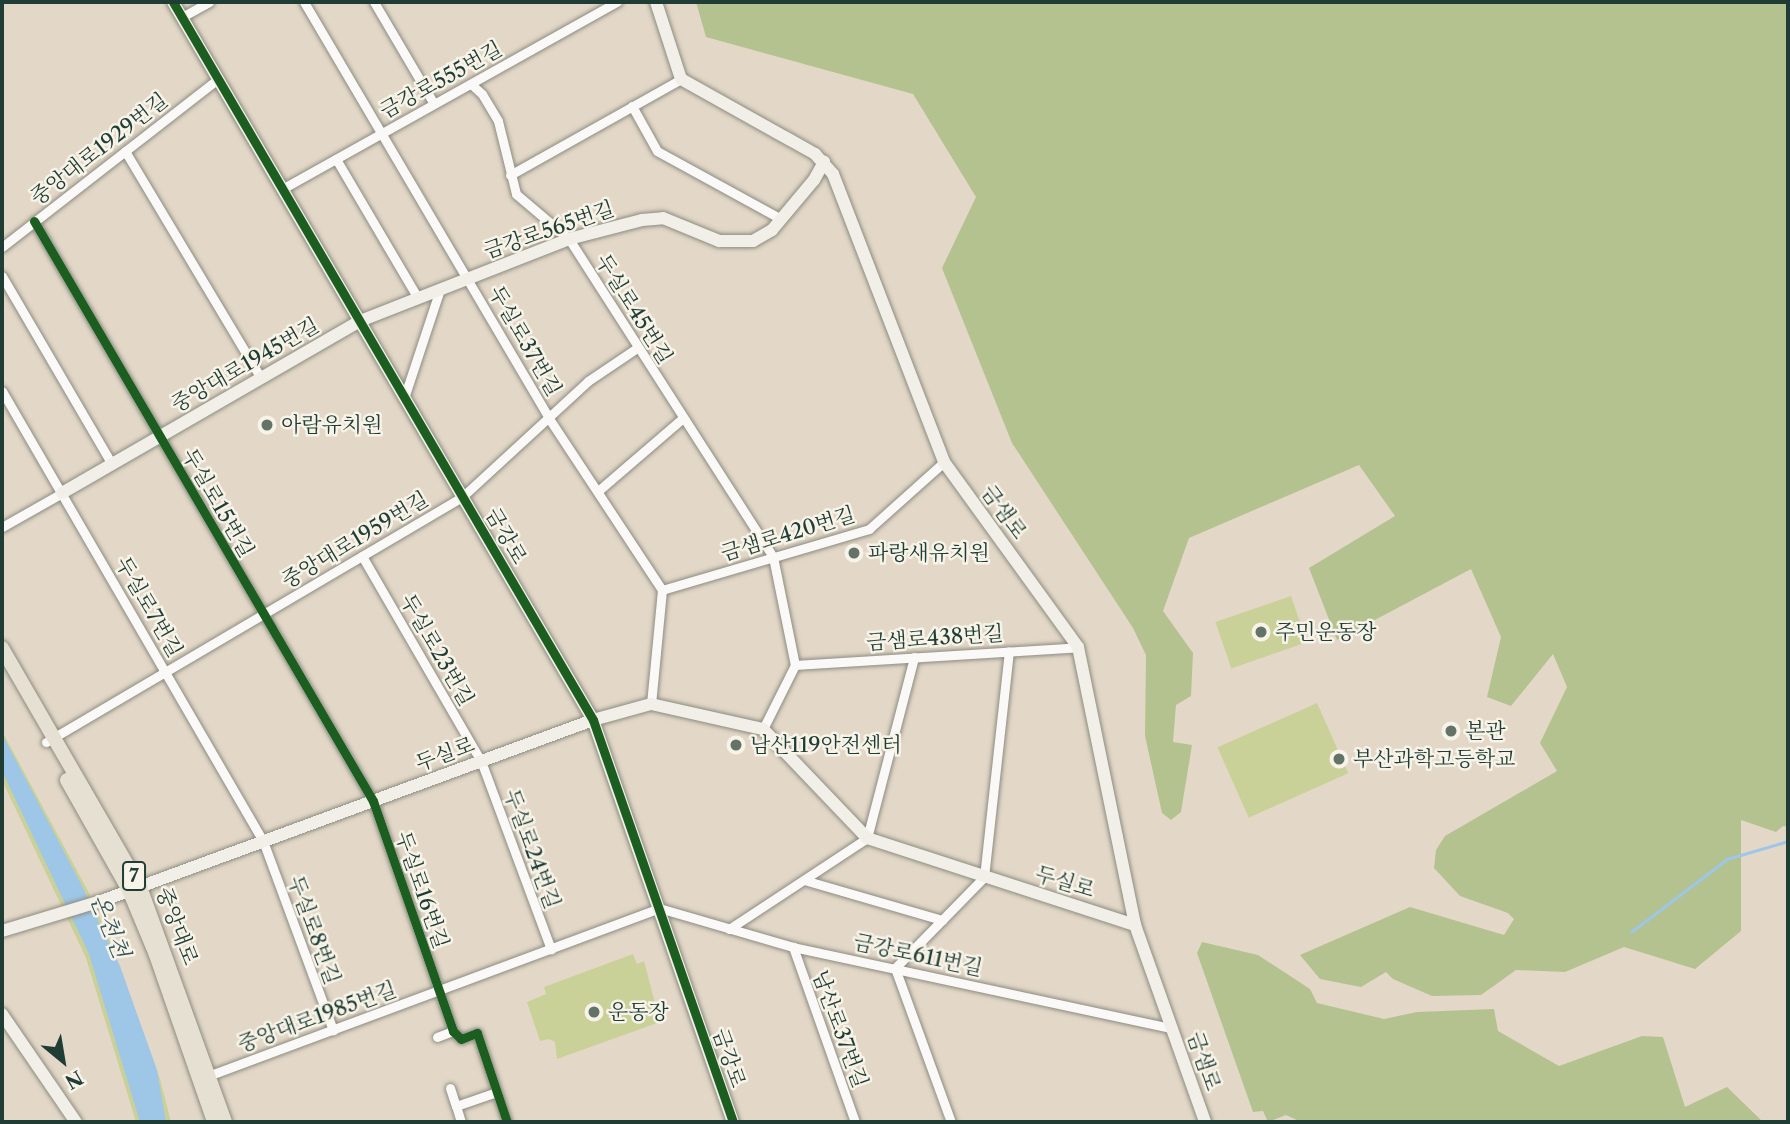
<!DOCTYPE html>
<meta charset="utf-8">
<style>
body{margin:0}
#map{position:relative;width:1790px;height:1124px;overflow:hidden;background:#e3d8c7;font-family:"Libre Caslon Text","Noto Serif KR",serif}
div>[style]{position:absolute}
.green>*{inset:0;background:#c9d198;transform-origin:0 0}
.forest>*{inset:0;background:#b4c290}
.water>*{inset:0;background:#9ec6e6}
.stream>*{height:2.5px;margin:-1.25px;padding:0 1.25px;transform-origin:1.25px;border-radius:1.25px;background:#9ec6e6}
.roads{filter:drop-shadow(0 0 2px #8c8c82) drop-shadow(0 0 2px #8c8c82)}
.street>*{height:9px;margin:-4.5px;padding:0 4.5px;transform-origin:4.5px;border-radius:4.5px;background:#fbf9f7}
.secondary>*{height:12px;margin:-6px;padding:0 6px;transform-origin:6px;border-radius:6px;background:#f2efe8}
.primary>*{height:14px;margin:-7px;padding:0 7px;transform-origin:7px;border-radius:7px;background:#e6e0d2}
.cycleway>*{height:9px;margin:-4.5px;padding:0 4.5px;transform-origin:4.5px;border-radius:4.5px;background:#1b5e20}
.dots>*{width:19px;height:19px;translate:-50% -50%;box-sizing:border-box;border:4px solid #f7f3e8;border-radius:50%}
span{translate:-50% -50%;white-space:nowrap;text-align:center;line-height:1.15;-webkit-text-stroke:5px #f7f3e8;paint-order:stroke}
.shield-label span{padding:2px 5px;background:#f7f3e8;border:2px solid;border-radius:5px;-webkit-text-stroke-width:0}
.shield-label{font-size:19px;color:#1f3d34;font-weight:700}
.street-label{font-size:21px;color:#1f3d34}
.poi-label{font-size:21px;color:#1f3d34}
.left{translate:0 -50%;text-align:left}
.water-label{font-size:23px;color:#33575a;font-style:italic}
.frame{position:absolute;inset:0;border:4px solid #1f3d34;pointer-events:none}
.north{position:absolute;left:28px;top:1026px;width:70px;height:70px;-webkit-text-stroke:5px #f7f3e8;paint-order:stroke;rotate:150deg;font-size:19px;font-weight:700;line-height:28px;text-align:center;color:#1f3d34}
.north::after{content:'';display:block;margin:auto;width:24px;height:32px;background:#1f3d34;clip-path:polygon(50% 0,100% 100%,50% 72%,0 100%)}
</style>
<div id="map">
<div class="green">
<div style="left:1291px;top:596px;width:49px;height:80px;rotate:71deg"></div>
<div style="left:1317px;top:703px;width:77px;height:109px;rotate:66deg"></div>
<div style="clip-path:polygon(2px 731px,88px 891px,111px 943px,160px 1079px,171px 1122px,136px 1122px,86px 958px,2px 780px)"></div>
<div style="clip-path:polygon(633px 954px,637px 964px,644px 961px,660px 1022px,557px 1059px,555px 1042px,549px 1039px,540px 1041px,527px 1002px,546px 994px,544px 987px)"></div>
</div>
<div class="forest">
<div style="clip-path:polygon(696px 2px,1788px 2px,1788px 827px,1783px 826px,1776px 832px,1741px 820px,1741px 931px,1695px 969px,1624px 947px,1565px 972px,1516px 970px,1481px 995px,1432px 996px,1393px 979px,1386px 972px,1361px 987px,1320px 979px,1300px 955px,1410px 907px,1504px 935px,1514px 919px,1508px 913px,1460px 896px,1434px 868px,1436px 850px,1445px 836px,1557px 771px,1540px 743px,1567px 687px,1553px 654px,1511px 706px,1487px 697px,1501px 637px,1471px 569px,1337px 640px,1309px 568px,1395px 516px,1359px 465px,1189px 538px,1163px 611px,1193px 653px,1191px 696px,1176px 705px,1173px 742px,1192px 745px,1181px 812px,1171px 820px,1162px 813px,1145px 736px,1146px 655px,1133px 628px,1012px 443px,942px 268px,976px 197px,913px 94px,706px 37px)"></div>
<div style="clip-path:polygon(1202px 942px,1258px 955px,1310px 989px,1317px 1003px,1384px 1019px,1417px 1012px,1494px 1009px,1498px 1031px,1559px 1066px,1642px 1036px,1663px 1037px,1685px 1107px,1727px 1087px,1763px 1122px,1301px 1122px,1286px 1115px,1268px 1122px,1263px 1111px,1253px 1112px,1197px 953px)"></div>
</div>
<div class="water">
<div style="clip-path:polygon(2px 734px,80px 882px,120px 966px,157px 1070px,166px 1122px,140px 1122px,89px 954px,2px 771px)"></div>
</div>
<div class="stream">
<div style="left:1631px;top:932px;width:121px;rotate:-37.2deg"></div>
<div style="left:1727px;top:859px;width:64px;rotate:-16.4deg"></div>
</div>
<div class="roads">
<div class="street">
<div style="left:304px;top:2px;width:481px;rotate:59.5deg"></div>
<div style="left:548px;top:417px;width:207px;rotate:56.6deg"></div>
<div style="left:662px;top:590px;width:115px;rotate:95.5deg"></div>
<div style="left:374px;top:2px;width:118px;rotate:59.5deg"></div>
<div style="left:182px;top:17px;width:31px;rotate:-29deg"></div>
<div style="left:471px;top:84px;width:15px;rotate:42deg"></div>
<div style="left:482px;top:94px;width:31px;rotate:59deg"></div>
<div style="left:498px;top:121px;width:75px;rotate:76.1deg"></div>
<div style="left:516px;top:194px;width:70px;rotate:40.3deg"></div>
<div style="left:569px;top:239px;width:378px;rotate:57.3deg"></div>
<div style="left:773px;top:557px;width:110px;rotate:78.5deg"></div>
<div style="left:795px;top:665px;width:72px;rotate:116.6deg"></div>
<div style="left:632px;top:106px;width:51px;rotate:60.9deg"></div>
<div style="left:657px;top:151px;width:141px;rotate:28.7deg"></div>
<div style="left:125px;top:151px;width:265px;rotate:59.1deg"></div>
<div style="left:336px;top:159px;width:161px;rotate:59.5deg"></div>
<div style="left:510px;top:175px;width:196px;rotate:-29.3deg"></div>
<div style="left:282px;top:189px;width:384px;rotate:-29.2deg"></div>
<div style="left:34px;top:221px;width:672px;rotate:59.69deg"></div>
<div style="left:373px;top:801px;width:244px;rotate:70.8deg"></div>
<div style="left:453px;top:1031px;width:11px;rotate:45deg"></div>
<div style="left:461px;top:1039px;width:17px;rotate:-21deg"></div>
<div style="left:477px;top:1033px;width:94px;rotate:71.4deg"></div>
<div style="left:2px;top:247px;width:274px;rotate:-37.9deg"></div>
<div style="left:2px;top:276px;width:218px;rotate:59.7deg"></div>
<div style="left:2px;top:391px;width:520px;rotate:59.89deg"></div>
<div style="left:263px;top:841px;width:202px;rotate:69.7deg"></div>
<div style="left:404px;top:398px;width:115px;rotate:-71.7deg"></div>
<div style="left:598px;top:491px;width:112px;rotate:-40.7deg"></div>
<div style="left:2px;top:527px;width:69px;rotate:-29.5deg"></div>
<div style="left:362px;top:556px;width:237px;rotate:59.9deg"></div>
<div style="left:481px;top:761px;width:201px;rotate:69.6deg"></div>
<div style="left:662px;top:590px;width:216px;rotate:-16.4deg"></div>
<div style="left:869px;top:529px;width:101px;rotate:-41.8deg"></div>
<div style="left:795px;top:665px;width:284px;rotate:-3.6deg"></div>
<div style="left:46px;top:742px;width:483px;rotate:-30.5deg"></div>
<div style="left:462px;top:497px;width:171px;rotate:-42.6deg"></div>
<div style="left:588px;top:381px;width:59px;rotate:-34deg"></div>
<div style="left:804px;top:880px;width:144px;rotate:16.2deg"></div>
<div style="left:729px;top:929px;width:165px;rotate:-33.4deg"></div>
<div style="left:867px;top:838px;width:187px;rotate:-75.4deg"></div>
<div style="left:793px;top:947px;width:186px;rotate:70.5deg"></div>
<div style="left:437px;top:1037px;width:17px;rotate:-21deg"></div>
<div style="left:208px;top:1076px;width:481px;rotate:-20.4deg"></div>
<div style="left:659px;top:908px;width:140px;rotate:16.2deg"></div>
<div style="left:793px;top:947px;width:388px;rotate:12.1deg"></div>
<div style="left:450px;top:1088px;width:19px;rotate:72deg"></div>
<div style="left:461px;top:1122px;width:17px;rotate:-107deg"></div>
<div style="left:456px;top:1106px;width:43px;rotate:-18.9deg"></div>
<div style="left:951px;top:1122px;width:164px;rotate:-110deg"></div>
<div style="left:895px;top:968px;width:127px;rotate:-45.6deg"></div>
<div style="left:984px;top:877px;width:227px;rotate:-83.7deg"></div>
</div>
<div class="secondary">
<div style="left:173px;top:2px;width:832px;rotate:59.67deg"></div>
<div style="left:593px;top:720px;width:426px;rotate:70.8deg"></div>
<div style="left:656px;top:2px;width:81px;rotate:72deg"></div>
<div style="left:681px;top:79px;width:154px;rotate:29.2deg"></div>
<div style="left:815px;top:154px;width:27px;rotate:48deg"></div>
<div style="left:833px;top:174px;width:309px;rotate:68.9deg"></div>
<div style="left:944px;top:462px;width:228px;rotate:54.1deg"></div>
<div style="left:1078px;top:647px;width:284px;rotate:78.4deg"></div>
<div style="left:1135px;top:925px;width:209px;rotate:70.4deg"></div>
<div style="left:62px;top:493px;width:344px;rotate:-30deg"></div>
<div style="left:360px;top:321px;width:225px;rotate:-21.4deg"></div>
<div style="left:569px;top:239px;width:75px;rotate:-14.6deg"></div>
<div style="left:642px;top:220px;width:21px;rotate:-5deg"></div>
<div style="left:663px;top:218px;width:61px;rotate:22.3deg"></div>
<div style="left:719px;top:241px;width:34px"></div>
<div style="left:753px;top:241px;width:22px;rotate:-30deg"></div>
<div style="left:772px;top:230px;width:65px;rotate:-50deg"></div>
<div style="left:814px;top:180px;width:21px;rotate:-61deg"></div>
<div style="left:2px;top:931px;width:107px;rotate:-16.9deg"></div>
<div style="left:104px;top:900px;width:521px;rotate:-20.21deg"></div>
<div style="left:593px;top:720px;width:60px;rotate:-15.4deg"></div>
<div style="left:651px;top:704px;width:115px;rotate:12.6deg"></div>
<div style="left:763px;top:729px;width:151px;rotate:46.3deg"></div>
<div style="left:867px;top:838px;width:282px;rotate:18deg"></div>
<div style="left:2px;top:1014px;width:131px;rotate:55.6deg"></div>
</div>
<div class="primary">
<div style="left:2px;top:648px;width:276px;rotate:60deg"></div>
<div style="left:140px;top:887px;width:250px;rotate:70.1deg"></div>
<div style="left:67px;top:780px;width:126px;rotate:60.6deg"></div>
<div style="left:129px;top:890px;width:70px;rotate:67.4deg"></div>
<div style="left:156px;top:955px;width:177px;rotate:70.8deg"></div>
</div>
</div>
<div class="cycleway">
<div style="left:173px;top:2px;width:832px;rotate:59.67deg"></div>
<div style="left:593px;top:720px;width:426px;rotate:70.8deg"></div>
<div style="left:34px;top:221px;width:672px;rotate:59.69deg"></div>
<div style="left:373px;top:801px;width:244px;rotate:70.8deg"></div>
<div style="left:453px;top:1031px;width:11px;rotate:45deg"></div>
<div style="left:461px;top:1039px;width:17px;rotate:-21deg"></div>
<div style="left:477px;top:1033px;width:94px;rotate:71.4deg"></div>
</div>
<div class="dots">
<div style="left:267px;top:425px;background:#647367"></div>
<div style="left:854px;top:553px;background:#647367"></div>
<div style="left:1261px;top:632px;background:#647367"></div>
<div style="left:1451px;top:731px;background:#647367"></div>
<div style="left:736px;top:745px;background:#647367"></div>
<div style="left:1339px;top:759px;background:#647367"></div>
<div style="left:594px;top:1012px;background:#647367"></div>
</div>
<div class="shield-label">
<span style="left:134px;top:876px">7</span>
</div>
<div class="street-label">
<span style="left:441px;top:80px;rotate:-29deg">금강로555번길</span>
<span style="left:99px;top:149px;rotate:-38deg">중앙대로1929번길</span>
<span style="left:549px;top:230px;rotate:-19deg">금강로565번길</span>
<span style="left:634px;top:309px;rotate:58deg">두실로45번길</span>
<span style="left:525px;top:341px;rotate:60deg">두실로37번길</span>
<span style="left:245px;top:365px;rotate:-30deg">중앙대로1945번길</span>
<span style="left:218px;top:503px;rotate:60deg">두실로15번길</span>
<span style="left:1004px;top:512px;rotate:54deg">금샘로</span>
<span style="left:788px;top:534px;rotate:-17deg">금샘로420번길</span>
<span style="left:506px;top:536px;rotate:60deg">금강로</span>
<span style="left:355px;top:540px;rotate:-31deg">중앙대로1959번길</span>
<span style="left:149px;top:607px;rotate:60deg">두실로7번길</span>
<span style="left:935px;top:638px;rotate:-4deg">금샘로438번길</span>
<span style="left:437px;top:650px;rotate:60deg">두실로23번길</span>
<span style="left:445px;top:754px;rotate:-20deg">두실로</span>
<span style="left:532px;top:849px;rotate:70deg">두실로24번길</span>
<span style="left:1065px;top:882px;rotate:17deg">두실로</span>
<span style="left:422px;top:890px;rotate:71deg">두실로16번길</span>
<span style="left:177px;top:926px;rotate:69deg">중앙대로</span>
<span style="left:314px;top:930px;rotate:70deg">두실로8번길</span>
<span style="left:918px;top:955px;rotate:12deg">금강로611번길</span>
<span style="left:317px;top:1017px;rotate:-20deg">중앙대로1985번길</span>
<span style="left:840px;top:1029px;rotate:70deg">남산로37번길</span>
<span style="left:729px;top:1058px;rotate:71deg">금강로</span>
<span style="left:1204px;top:1061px;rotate:71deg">금샘로</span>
</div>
<div class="poi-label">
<span class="left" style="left:281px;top:425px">아람유치원</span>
<span class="left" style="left:868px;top:553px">파랑새유치원</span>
<span class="left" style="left:1275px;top:632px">주민운동장</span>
<span class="left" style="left:1465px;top:731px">본관</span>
<span class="left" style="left:750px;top:745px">남산119안전센터</span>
<span class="left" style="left:1353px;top:759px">부산과학고등학교</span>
<span class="left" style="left:608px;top:1012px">운동장</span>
</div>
<div class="water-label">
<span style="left:110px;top:926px;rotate:68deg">온천천</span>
</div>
<div class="frame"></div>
<div class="north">N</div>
</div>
